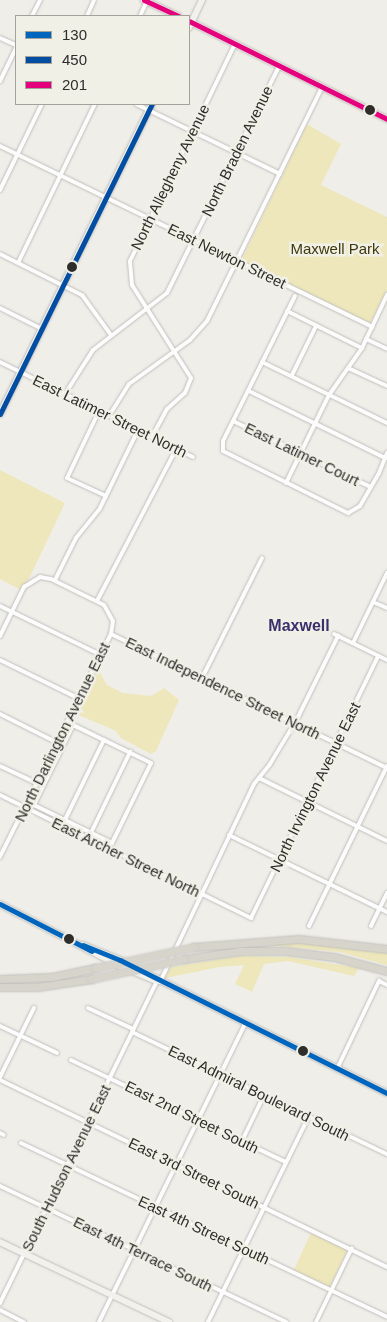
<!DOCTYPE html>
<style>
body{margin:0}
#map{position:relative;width:387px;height:1322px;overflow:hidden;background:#efeee9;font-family:Arial,sans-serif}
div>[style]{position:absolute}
.green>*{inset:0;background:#eee7bb;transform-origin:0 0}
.roads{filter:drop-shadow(0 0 1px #c0bfbb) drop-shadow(0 0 1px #c0bfbb)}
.street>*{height:4px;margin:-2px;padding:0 2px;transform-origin:2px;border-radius:2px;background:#fdfcfc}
.secondary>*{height:5.5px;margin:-2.75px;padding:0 2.75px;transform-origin:2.75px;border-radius:2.75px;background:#f2f1ed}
.highway>*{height:7px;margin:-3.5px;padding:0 3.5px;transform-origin:3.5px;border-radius:3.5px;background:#d6d4cb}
.bridges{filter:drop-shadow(0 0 1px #cccbc8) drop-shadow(0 0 1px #cccbc8)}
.highway-bridge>*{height:7px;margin:-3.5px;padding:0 3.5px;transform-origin:3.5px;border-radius:3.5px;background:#d6d4cb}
.bus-1>*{height:5px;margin:-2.5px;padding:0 2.5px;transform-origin:2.5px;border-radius:2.5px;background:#0065bd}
.bus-2>*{height:5px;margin:-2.5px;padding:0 2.5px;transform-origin:2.5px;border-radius:2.5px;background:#034ea2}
.bus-3>*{height:5px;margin:-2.5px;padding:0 2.5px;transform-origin:2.5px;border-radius:2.5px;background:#e5007d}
.dots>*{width:14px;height:14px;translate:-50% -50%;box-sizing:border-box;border:2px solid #f1f0e7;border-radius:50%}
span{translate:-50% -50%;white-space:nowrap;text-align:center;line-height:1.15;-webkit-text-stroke:5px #f1f0e7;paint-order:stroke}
.street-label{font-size:15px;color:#2e2d2a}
.park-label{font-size:15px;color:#3f380b}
.neighbourhood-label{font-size:16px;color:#3a306c;font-weight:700}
.legend{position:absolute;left:15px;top:15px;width:175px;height:90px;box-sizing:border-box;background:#f1f0e7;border:1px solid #a3a29b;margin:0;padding:6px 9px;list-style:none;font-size:15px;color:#2e2d2a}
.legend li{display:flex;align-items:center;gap:10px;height:25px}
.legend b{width:25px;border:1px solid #a3a29b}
</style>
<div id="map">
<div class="green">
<div style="clip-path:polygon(307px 124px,341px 144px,321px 185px,387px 217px,387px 290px,370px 323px,241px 261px)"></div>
<div style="clip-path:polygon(0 470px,65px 503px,29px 579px,21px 590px,0 579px)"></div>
<div style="clip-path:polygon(96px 666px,107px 685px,123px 693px,151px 696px,164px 688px,179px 700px,156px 751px,151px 754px,121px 738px,116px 731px,74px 713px)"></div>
<div style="clip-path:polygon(297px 942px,387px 953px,387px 965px,340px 952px,257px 944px)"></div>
<div style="clip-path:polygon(240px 956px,290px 957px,359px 968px,354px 976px,288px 961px,264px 964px,252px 992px,235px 984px,244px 965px,220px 967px,165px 978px,171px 967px)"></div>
<div style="left:311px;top:1233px;width:40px;height:41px;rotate:25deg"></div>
</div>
<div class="roads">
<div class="street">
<div style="left:32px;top:16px;width:18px;rotate:-63deg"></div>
<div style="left:87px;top:16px;width:17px;rotate:-66deg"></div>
<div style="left:140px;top:16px;width:17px;rotate:-65deg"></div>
<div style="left:0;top:38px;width:17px;rotate:24deg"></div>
<div style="left:0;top:81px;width:37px;rotate:-64deg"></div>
<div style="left:136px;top:104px;width:160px;rotate:25.9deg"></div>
<div style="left:0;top:146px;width:414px;rotate:25.9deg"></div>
<div style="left:0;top:190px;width:96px;rotate:-64deg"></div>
<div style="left:0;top:254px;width:92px;rotate:26.6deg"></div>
<div style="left:82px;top:295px;width:49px;rotate:54.1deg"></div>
<div style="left:18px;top:263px;width:177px;rotate:-64.2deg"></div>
<div style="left:295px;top:296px;width:162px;rotate:116.4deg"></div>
<div style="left:223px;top:441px;width:10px;rotate:90deg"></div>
<div style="left:223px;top:451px;width:140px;rotate:26.4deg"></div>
<div style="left:348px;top:513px;width:14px;rotate:-30deg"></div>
<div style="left:360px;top:506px;width:38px;rotate:-60deg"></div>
<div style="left:379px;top:473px;width:22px;rotate:-68deg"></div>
<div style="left:0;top:308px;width:47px;rotate:26.6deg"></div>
<div style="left:287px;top:311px;width:84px;rotate:26.3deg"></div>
<div style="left:366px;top:339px;width:23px;rotate:25deg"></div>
<div style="left:0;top:362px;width:215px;rotate:26.2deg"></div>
<div style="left:262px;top:362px;width:139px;rotate:26deg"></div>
<div style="left:348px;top:368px;width:43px;rotate:24.8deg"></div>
<div style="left:292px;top:375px;width:55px;rotate:-63.9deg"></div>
<div style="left:249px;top:391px;width:152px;rotate:26.2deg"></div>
<div style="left:65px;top:394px;width:52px;rotate:-57.5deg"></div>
<div style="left:93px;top:350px;width:93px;rotate:-37.6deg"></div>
<div style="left:167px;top:293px;width:253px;rotate:-63.7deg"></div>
<div style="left:99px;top:411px;width:74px;rotate:115.5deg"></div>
<div style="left:67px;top:478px;width:43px;rotate:24.8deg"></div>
<div style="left:109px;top:416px;width:38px;rotate:-58deg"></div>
<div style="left:129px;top:384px;width:75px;rotate:-35.8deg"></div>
<div style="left:190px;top:340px;width:25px;rotate:-48deg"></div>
<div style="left:207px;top:321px;width:261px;rotate:-63.8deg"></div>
<div style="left:233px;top:421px;width:153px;rotate:25.6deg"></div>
<div style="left:152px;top:437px;width:32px;rotate:-62deg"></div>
<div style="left:167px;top:409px;width:24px;rotate:-42deg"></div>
<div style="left:185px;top:393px;width:16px;rotate:-68deg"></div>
<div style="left:191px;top:378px;width:110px;rotate:-122.4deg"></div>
<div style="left:132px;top:285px;width:24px;rotate:-95deg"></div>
<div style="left:130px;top:261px;width:241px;rotate:-64.2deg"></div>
<div style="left:286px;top:483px;width:98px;rotate:-64deg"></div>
<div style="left:329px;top:395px;width:57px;rotate:-54.9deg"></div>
<div style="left:362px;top:348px;width:59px;rotate:-64.7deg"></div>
<div style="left:55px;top:580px;width:47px;rotate:-63.4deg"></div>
<div style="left:76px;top:538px;width:38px;rotate:-51deg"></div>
<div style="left:100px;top:508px;width:87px;rotate:-64deg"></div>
<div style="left:97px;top:601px;width:171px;rotate:-62.5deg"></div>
<div style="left:373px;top:602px;width:15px;rotate:23deg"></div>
<div style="left:0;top:606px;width:110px;rotate:25.9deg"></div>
<div style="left:111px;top:634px;width:307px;rotate:25.9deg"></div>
<div style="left:334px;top:634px;width:59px;rotate:26.1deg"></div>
<div style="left:0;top:636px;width:55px;rotate:-63.9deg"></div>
<div style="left:24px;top:587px;width:19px;rotate:-32deg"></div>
<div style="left:40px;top:577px;width:11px;rotate:10deg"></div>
<div style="left:51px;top:579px;width:59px;rotate:26.1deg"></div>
<div style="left:104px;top:605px;width:18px;rotate:61deg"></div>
<div style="left:113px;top:621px;width:13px;rotate:99deg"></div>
<div style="left:111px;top:634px;width:249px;rotate:116.5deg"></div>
<div style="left:353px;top:643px;width:78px;rotate:-64.1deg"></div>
<div style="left:0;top:660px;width:87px;rotate:26deg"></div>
<div style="left:202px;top:678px;width:134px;rotate:-63.4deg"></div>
<div style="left:0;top:714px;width:63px;rotate:26.6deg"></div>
<div style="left:0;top:766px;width:40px;rotate:25deg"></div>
<div style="left:259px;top:778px;width:143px;rotate:26.2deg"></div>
<div style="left:0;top:795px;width:280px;rotate:26.1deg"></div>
<div style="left:251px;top:918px;width:291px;rotate:-64.1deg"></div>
<div style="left:28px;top:800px;width:8px;rotate:40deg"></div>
<div style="left:34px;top:805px;width:87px;rotate:26deg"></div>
<div style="left:112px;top:843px;width:89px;rotate:-64deg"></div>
<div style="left:151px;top:763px;width:87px;rotate:-154deg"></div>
<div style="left:73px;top:725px;width:89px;rotate:116deg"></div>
<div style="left:62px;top:826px;width:96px;rotate:-64deg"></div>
<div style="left:229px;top:835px;width:176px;rotate:26deg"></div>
<div style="left:88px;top:839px;width:97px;rotate:-64.2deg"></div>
<div style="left:309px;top:926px;width:178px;rotate:-64deg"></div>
<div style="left:371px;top:926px;width:37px;rotate:-64deg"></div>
<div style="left:160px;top:982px;width:219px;rotate:-64.6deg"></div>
<div style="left:254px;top:784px;width:26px;rotate:-51deg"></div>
<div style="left:270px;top:764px;width:52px;rotate:-59deg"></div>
<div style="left:297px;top:719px;width:93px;rotate:-63.7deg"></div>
<div style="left:88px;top:1008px;width:50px;rotate:25deg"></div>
<div style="left:0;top:1026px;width:63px;rotate:25.3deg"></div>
<div style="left:132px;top:1032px;width:283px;rotate:25.6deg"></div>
<div style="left:71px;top:1060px;width:238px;rotate:25.4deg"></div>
<div style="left:337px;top:1069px;width:98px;rotate:-64.5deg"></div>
<div style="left:379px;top:981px;width:9px;rotate:27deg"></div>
<div style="left:0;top:1077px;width:77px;rotate:-63.8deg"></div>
<div style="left:0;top:1080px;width:430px;rotate:25.8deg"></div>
<div style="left:0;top:1133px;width:4px;rotate:27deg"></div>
<div style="left:242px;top:1141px;width:51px;rotate:-64.4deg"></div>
<div style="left:21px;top:1143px;width:405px;rotate:25.4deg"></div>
<div style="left:0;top:1186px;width:317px;rotate:25.4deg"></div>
<div style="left:0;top:1303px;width:358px;rotate:-64deg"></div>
<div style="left:0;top:1310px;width:27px;rotate:27deg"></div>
<div style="left:99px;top:1322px;width:332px;rotate:-63.9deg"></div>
<div style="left:208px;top:1322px;width:229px;rotate:-63.9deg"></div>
<div style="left:316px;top:1322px;width:82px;rotate:-64.1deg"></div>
</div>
<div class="secondary">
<div style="left:144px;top:0;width:38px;rotate:25deg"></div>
<div style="left:189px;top:21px;width:221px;rotate:26.3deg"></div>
<div style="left:189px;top:28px;width:31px;rotate:-65deg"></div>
<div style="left:0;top:414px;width:345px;rotate:-63.9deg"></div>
<div style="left:0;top:904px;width:133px;rotate:27.3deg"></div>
<div style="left:118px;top:965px;width:42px;rotate:22.3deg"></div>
<div style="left:83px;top:945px;width:40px;rotate:22deg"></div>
<div style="left:120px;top:960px;width:298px;rotate:26.5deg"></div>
<div style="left:0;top:1242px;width:187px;rotate:25.3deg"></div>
</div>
<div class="highway">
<div style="left:194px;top:947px;width:105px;rotate:-4.4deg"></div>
<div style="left:299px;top:939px;width:89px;rotate:6.5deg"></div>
<div style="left:184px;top:959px;width:57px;rotate:-8.1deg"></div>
<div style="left:240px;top:951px;width:46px"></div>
<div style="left:286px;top:951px;width:48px;rotate:7.1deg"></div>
<div style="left:334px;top:957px;width:55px;rotate:14.8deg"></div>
<div style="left:0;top:979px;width:52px;rotate:-2.2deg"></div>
<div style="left:52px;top:977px;width:44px;rotate:-11.8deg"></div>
<div style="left:0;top:987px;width:37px"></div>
<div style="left:37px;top:987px;width:55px;rotate:-8.4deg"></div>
</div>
</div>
<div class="bridges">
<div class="highway-bridge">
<div style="left:95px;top:968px;width:101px;rotate:-12deg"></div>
<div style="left:91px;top:979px;width:95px;rotate:-12.1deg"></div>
</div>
</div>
<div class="bus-1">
<div style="left:0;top:904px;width:103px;rotate:27.1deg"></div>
<div style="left:83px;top:945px;width:40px;rotate:22deg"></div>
<div style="left:120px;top:960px;width:298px;rotate:26.5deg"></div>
</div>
<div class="bus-2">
<div style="left:0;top:414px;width:345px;rotate:-63.9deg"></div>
</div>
<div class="bus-3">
<div style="left:144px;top:0;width:38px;rotate:25deg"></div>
<div style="left:189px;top:21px;width:221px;rotate:26.3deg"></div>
</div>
<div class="dots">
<div style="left:370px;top:110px;background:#2e2d2a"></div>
<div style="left:72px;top:267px;background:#2e2d2a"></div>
<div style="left:69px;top:939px;background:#2e2d2a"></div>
<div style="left:303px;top:1051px;background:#2e2d2a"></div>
</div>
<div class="street-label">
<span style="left:237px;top:151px;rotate:-64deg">North Braden Avenue</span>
<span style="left:170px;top:177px;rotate:-64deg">North Allegheny Avenue</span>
<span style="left:227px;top:256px;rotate:26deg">East Newton Street</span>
<span style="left:110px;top:416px;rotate:26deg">East Latimer Street North</span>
<span style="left:302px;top:454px;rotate:26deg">East Latimer Court</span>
<span style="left:223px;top:688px;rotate:26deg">East Independence Street North</span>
<span style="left:62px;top:732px;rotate:-64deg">North Darlington Avenue East</span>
<span style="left:315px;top:787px;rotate:-64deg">North Irvington Avenue East</span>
<span style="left:126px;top:857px;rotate:26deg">East Archer Street North</span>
<span style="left:259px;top:1093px;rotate:26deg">East Admiral Boulevard South</span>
<span style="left:192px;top:1117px;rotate:26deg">East 2nd Street South</span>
<span style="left:66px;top:1168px;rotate:-64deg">South Hudson Avenue East</span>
<span style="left:194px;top:1173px;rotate:26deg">East 3rd Street South</span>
<span style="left:204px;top:1230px;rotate:25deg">East 4th Street South</span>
<span style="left:143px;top:1254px;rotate:26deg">East 4th Terrace South</span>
</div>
<div class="park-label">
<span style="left:335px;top:249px">Maxwell Park</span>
</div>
<div class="neighbourhood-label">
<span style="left:299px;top:626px">Maxwell</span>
</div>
<ul class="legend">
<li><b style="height:6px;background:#0065bd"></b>130</li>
<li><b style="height:6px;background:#034ea2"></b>450</li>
<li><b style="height:6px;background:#e5007d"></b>201</li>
</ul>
</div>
